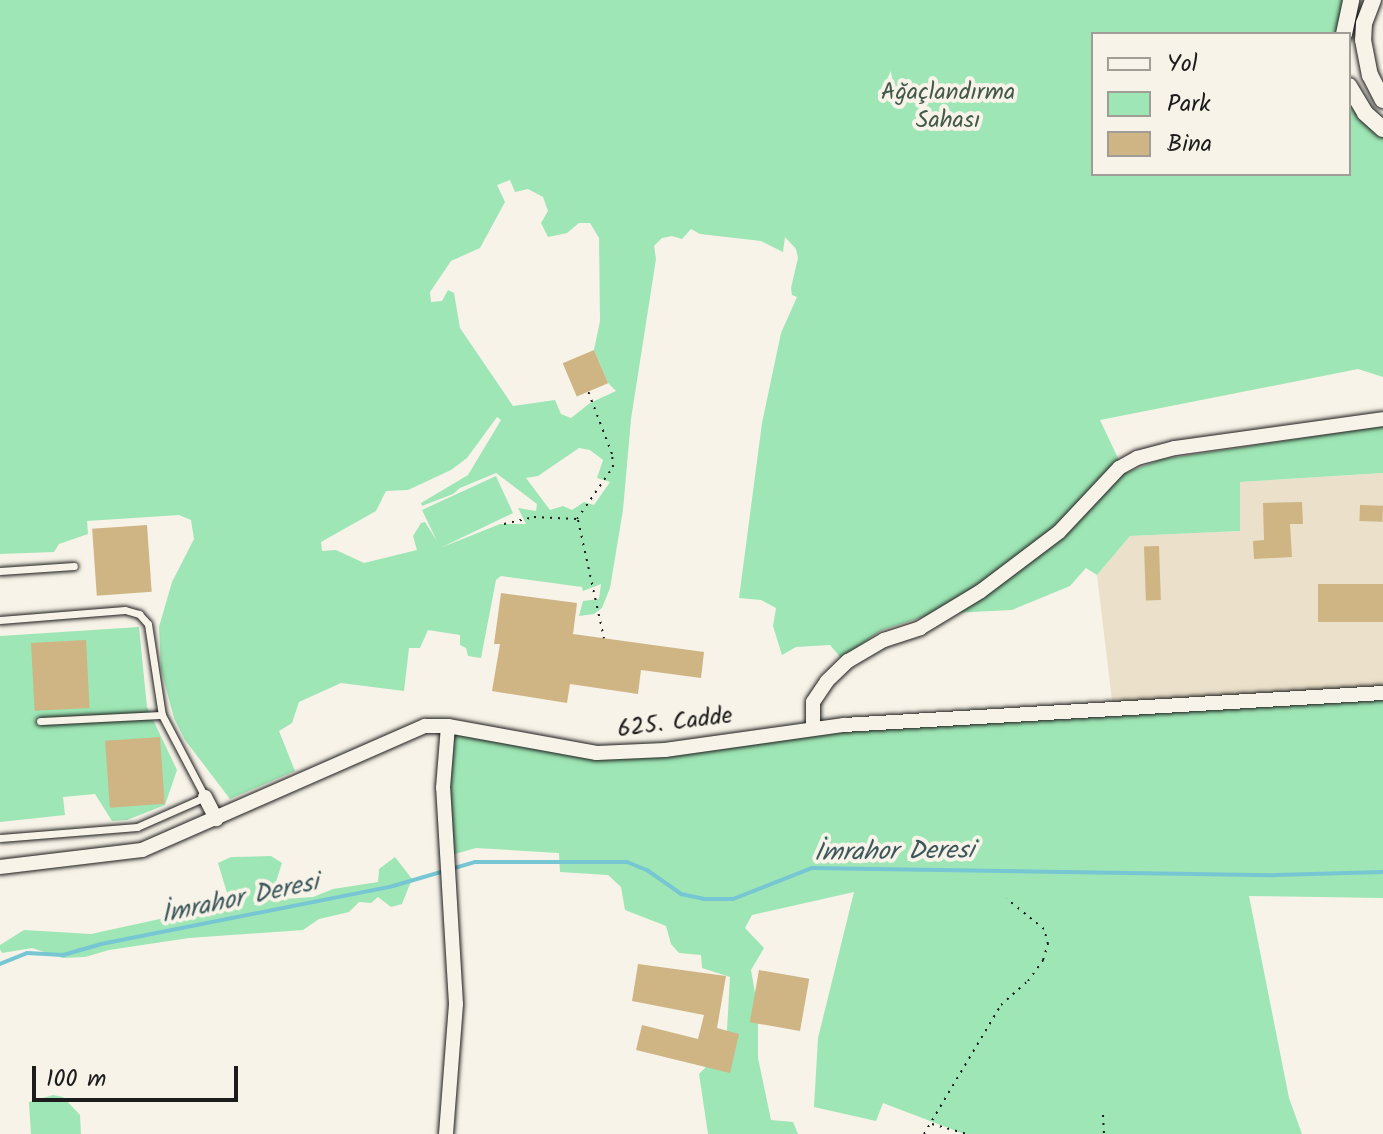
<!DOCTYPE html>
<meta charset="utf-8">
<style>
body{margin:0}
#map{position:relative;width:1383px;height:1134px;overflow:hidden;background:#f7f3e8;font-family:Kalam,sans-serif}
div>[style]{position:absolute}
.built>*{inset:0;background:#ebe0ca}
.green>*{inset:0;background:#9ee6b5}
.stream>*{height:4px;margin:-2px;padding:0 2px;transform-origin:2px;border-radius:2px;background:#77c6d3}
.building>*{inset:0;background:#cfb484;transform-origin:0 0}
.path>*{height:2px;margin-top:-1px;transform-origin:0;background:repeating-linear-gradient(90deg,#1c1c1c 0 2px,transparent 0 8px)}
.roads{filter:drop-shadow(0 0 2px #1c1c1c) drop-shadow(0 0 2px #1c1c1c)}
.service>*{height:7px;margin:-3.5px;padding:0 3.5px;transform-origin:3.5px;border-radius:3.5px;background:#f7f3e8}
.minor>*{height:14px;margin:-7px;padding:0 7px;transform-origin:7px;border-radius:7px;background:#f7f3e8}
.tertiary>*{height:16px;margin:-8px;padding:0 8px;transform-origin:8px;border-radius:8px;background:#f7f3e8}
span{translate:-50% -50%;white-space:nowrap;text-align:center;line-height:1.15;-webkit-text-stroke:8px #f7f3e8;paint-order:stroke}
.park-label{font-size:24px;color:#43594a}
.street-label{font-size:24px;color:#1c1c1c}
.water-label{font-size:26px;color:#3c585c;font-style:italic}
.legend{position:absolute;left:1091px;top:32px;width:260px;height:144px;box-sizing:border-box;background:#f7f3e8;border:2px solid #9f9d96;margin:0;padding:10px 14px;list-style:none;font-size:24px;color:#1c1c1c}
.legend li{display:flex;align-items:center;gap:16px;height:40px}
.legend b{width:40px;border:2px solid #9f9d96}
.scale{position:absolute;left:32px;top:1066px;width:206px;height:36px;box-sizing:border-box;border:4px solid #1c1c1c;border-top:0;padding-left:10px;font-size:24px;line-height:28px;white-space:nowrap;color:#1c1c1c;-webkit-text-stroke:6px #f7f3e8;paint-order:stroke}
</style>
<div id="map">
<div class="built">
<div style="clip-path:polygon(1383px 473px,1383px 693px,1113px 709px,1097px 575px,1130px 536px,1240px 531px,1239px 482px)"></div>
</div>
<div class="green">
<div style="clip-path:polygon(evenodd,0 0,1351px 0,1344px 34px,1093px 34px,1093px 174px,1349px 174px,1349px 86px,1383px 129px,1383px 377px,1358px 369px,1100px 420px,1125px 473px,1163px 459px,1383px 426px,1383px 473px,1240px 482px,1240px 531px,1130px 536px,1097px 575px,1086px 568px,1070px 586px,1012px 610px,932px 614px,882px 630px,841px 658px,830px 645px,796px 647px,782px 655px,773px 626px,776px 608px,761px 600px,739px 598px,762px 423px,781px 333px,797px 297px,792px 295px,791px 288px,798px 258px,796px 249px,785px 237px,783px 252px,761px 241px,700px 234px,691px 229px,682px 239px,672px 236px,662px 238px,654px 246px,656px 259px,631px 419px,623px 510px,610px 588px,602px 608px,594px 614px,579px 616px,583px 601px,599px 599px,601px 584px,583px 591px,582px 587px,501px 576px,496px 580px,481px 658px,468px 656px,466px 648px,460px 645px,460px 635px,428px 630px,420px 648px,409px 648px,404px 691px,341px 683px,299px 702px,292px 723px,279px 731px,295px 771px,230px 799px,185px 740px,174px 718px,161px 669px,159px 627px,172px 582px,194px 539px,191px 520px,179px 515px,87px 521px,88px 534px,59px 544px,54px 552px,0 554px,0 0,510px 180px,515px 192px,528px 189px,543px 197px,548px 211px,541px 223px,548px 237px,567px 233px,579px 223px,590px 223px,599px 238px,600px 321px,594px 350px,608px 383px,616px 391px,590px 403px,571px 418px,561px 414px,555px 400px,513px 406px,460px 328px,454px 293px,448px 290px,442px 301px,431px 302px,430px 292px,451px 261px,480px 248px,505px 202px,497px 185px,510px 180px,0 0,497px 417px,501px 420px,468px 475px,421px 503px,422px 506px,453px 494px,460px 488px,496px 473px,537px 504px,536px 511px,518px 508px,526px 524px,500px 524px,440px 548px,513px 513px,496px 476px,422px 510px,437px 541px,425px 522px,421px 523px,413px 536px,417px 550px,364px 563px,336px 550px,322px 551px,321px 542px,376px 511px,386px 491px,408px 490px,451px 470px,467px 458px,497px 417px,0 0,579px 448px,590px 450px,603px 460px,597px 478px,610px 482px,594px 505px,584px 502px,572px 510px,563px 506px,550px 510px,526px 478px,538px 476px,579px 448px)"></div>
<div style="clip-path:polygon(139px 627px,147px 707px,177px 770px,165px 805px,127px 820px,112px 821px,95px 794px,63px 797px,65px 815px,0 822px,0 636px)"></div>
<div style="clip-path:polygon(1383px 693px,1383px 898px,1249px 896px,1289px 1098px,1302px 1134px,964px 1134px,883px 1103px,876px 1121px,814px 1107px,818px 1038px,854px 892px,752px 915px,745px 928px,764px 948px,751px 970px,758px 1010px,758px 1058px,771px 1120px,793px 1122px,798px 1134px,708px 1134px,699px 1074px,726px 1047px,730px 977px,702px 968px,701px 955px,679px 953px,671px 944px,666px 926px,625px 910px,621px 887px,608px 875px,560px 872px,559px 853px,476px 848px,448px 856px,448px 726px,597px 753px,773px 732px)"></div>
<div style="clip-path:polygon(271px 856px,282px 863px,273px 891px,283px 899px,313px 897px,333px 889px,378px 882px,379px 869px,395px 857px,412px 879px,402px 904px,391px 907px,378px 897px,371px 903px,359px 902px,349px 912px,319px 919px,303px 930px,189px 938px,109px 950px,85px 957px,63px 958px,32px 948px,2px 953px,0 949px,0 945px,24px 930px,91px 934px,201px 910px,228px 896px,218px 863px,231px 857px)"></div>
<div style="clip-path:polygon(53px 1095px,63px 1097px,80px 1115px,81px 1134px,31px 1134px,29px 1102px)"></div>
</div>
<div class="stream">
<div style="left:0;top:964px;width:29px;rotate:-22deg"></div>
<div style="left:27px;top:953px;width:36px;rotate:3deg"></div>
<div style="left:63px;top:955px;width:40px;rotate:-16deg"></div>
<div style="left:101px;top:944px;width:298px;rotate:-11.2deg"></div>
<div style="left:393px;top:886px;width:85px;rotate:-16.3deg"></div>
<div style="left:475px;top:862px;width:152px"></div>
<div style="left:627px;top:862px;width:22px;rotate:22deg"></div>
<div style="left:647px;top:870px;width:42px;rotate:35.2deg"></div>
<div style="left:681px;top:894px;width:24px;rotate:12deg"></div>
<div style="left:704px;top:899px;width:29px"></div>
<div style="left:733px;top:899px;width:85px;rotate:-21.4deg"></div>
<div style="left:812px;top:868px;width:464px;rotate:0.9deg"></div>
<div style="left:1276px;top:875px;width:107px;rotate:-1.6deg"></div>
</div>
<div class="building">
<div style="left:594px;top:350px;width:36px;height:34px;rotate:67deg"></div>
<div style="clip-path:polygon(1302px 502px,1303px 524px,1290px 524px,1292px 557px,1254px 559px,1253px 541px,1264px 540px,1263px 503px)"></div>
<div style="left:1360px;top:505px;width:23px;height:16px;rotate:2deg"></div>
<div style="left:147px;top:525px;width:67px;height:55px;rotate:86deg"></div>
<div style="left:1159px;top:546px;width:54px;height:15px;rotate:88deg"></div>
<div style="left:1383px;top:584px;width:38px;height:65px;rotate:90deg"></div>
<div style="clip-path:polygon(501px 593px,577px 603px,573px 634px,704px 652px,701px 678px,641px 670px,638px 694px,570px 684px,567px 703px,492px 691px,500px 644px,494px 644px)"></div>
<div style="left:86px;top:640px;width:68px;height:55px;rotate:87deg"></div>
<div style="left:160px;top:737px;width:67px;height:55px;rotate:86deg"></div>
<div style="clip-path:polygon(638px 964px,726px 976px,717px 1028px,739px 1034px,730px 1073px,636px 1050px,642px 1025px,698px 1039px,704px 1015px,632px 1001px)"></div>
<div style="left:759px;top:970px;width:51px;height:53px;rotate:10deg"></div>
</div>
<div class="path">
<div style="left:578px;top:520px;width:121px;rotate:77.6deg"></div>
<div style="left:504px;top:524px;width:31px;rotate:-13deg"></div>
<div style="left:534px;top:517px;width:43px;rotate:2.7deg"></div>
<div style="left:577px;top:519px;width:63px;rotate:-55.3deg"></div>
<div style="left:613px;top:467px;width:13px;rotate:-94deg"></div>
<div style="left:612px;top:454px;width:67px;rotate:-110.9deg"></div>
<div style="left:1103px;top:1115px;width:19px;rotate:87deg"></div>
<div style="left:932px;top:1124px;width:37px;rotate:16deg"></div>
<div style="left:924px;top:1134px;width:150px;rotate:-59.2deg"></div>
<div style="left:1001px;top:1005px;width:36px;rotate:-42deg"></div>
<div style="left:1028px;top:981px;width:26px;rotate:-54deg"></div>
<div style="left:1043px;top:960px;width:17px;rotate:-73deg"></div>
<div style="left:1048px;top:944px;width:16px;rotate:-105deg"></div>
<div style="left:1044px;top:929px;width:48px;rotate:-141deg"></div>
</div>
<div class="roads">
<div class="service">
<div style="left:0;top:571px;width:74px;rotate:-3.9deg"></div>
<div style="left:0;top:620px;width:125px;rotate:-4.6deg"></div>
<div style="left:125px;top:610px;width:15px;rotate:16deg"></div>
<div style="left:139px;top:614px;width:13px;rotate:48deg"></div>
<div style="left:148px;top:624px;width:92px;rotate:81.3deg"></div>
<div style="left:162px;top:715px;width:93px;rotate:62.3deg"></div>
<div style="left:205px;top:797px;width:74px;rotate:156.2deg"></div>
<div style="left:137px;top:827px;width:137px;rotate:175.4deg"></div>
<div style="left:40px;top:721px;width:122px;rotate:-2.8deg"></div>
</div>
<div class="minor">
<div style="left:813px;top:728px;width:26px;rotate:-90deg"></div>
<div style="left:813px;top:702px;width:25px;rotate:-56deg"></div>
<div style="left:827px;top:681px;width:29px;rotate:-44deg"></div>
<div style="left:848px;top:661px;width:42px;rotate:-30.3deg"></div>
<div style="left:884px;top:640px;width:38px;rotate:-18deg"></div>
<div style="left:920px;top:628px;width:71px;rotate:-31.2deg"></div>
<div style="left:981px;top:591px;width:98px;rotate:-37.1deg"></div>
<div style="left:1059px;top:532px;width:88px;rotate:-46.8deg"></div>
<div style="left:1119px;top:468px;width:21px;rotate:-29deg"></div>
<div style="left:1137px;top:458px;width:39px;rotate:-15deg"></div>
<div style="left:1175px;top:448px;width:210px;rotate:-7.9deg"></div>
<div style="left:205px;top:797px;width:25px;rotate:63deg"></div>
<div style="left:0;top:867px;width:143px;rotate:-6.8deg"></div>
<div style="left:142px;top:850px;width:309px;rotate:-23.7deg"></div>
<div style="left:425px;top:726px;width:23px"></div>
<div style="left:448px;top:726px;width:151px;rotate:10.3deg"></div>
<div style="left:597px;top:753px;width:68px;rotate:-2.5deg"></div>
<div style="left:665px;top:750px;width:181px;rotate:-8deg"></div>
<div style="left:844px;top:725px;width:540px;rotate:-3.4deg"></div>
<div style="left:446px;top:1134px;width:130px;rotate:-85.6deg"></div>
<div style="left:456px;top:1004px;width:216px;rotate:-93.4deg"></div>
<div style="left:443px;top:788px;width:62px;rotate:-85.4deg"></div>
</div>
<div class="tertiary">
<div style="left:1373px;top:0;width:25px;rotate:111deg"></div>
<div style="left:1364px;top:23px;width:17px;rotate:93deg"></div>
<div style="left:1363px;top:40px;width:36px;rotate:79deg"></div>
<div style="left:1370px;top:75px;width:28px;rotate:63deg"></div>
<div style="left:1344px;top:34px;width:35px;rotate:-78deg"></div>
<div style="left:1349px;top:86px;width:31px;rotate:59deg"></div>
<div style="left:1365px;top:113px;width:24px;rotate:42deg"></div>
</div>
</div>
<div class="park-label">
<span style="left:948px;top:107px">Ağaçlandırma<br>Sahası</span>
</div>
<div class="street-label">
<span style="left:675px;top:723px;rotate:-7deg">625. Cadde</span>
</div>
<div class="water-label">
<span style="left:894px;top:853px;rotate:-1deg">İmrahor Deresi</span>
<span style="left:240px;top:900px;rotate:-12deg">İmrahor Deresi</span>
</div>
<ul class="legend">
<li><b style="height:10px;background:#f7f3e8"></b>Yol</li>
<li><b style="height:22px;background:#9ee6b5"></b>Park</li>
<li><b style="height:22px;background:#cfb484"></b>Bina</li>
</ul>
<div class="scale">100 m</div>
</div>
